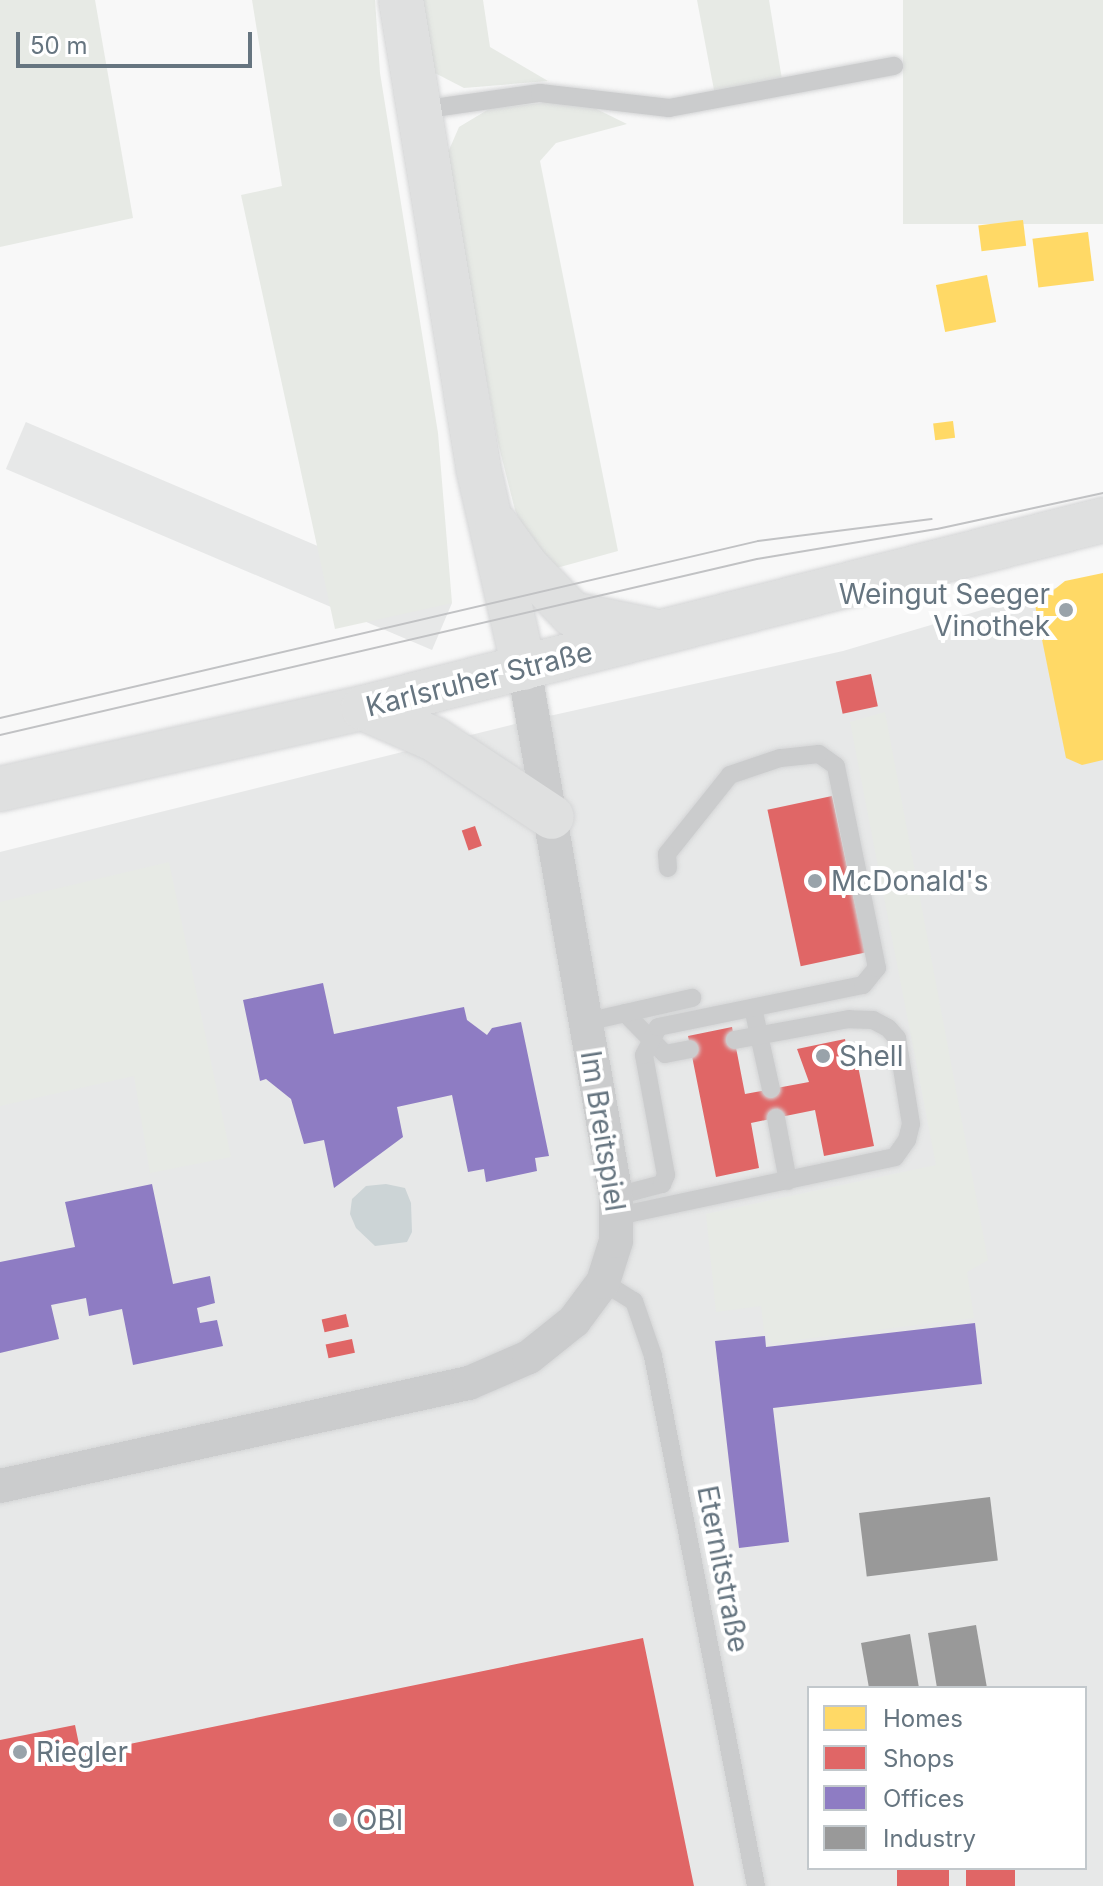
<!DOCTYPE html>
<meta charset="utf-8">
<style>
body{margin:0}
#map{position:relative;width:1103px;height:1886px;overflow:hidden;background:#f8f8f8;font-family:Inter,sans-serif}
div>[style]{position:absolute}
.built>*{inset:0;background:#e7e8e8;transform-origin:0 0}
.green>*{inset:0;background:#e7eae5;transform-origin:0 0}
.water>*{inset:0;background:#ccd4d6}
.homes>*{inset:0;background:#ffd966;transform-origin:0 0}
.shops>*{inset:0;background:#e06666;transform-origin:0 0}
.offices>*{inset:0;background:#8e7cc3}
.industry>*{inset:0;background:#999;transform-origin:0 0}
.roads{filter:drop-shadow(0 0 2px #d4d5d6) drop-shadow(0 0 2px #d4d5d6)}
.service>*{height:18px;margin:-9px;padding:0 9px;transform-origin:9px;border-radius:9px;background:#cbcccd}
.minor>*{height:34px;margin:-17px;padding:0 17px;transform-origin:17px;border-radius:17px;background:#cbcccd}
.secondary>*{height:44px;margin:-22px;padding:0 22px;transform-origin:22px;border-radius:22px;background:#dfe0e0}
.tram>*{height:2px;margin:-1px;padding:0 1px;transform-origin:1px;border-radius:1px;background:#c1c2c4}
.dots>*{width:22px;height:22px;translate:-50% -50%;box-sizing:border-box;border:4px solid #fff;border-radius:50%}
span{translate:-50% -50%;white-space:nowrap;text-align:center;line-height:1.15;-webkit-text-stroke:8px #fff;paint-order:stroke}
.poi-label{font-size:28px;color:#667580}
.right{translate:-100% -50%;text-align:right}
.left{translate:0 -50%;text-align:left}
.street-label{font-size:28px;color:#667580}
.legend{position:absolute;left:807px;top:1686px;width:280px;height:184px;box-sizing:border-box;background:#fff;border:2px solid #c2c8cc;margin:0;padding:10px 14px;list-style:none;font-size:24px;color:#667580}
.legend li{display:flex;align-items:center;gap:16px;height:40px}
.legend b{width:40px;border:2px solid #c2c8cc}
.scale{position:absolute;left:16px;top:32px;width:236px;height:36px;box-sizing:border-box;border:4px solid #667580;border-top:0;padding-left:10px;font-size:24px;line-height:28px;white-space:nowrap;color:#667580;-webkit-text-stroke:6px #fff;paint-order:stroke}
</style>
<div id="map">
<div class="built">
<div style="clip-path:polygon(evenodd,1103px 574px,1103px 1886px,0 1886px,0 852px,531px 720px,843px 651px,1103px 574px,809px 1688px,1085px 1688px,1085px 1868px,809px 1868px,809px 1688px)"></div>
<div style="left:452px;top:603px;width:51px;height:463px;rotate:113deg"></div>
</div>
<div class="green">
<div style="clip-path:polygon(0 0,95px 0,133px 218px,0 247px)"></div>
<div style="clip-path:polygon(252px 0,375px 0,380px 73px,438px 433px,452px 603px,335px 629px,241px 195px,282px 186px)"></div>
<div style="clip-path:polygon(423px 0,483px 0,490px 47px,548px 81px,464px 88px,433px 72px)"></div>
<div style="clip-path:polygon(697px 0,769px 0,784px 92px,717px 106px)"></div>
<div style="left:903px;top:0;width:200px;height:224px"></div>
<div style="clip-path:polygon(576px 99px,627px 124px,556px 143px,540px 161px,618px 551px,542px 572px,515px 510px,498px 443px,446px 157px,459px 127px,489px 109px)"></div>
<div style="clip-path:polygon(885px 712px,988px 1260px,967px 1272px,974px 1318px,772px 1343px,764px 1332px,761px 1306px,716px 1312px,706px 1214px,936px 1165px,850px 722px)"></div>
<div style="clip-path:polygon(169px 862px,231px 1157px,150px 1173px,134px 1076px,0 1106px,0 902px)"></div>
</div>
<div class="water">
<div style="clip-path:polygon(386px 1184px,405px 1188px,411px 1203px,412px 1232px,407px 1242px,375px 1246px,356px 1228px,350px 1214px,352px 1199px,366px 1186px)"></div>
</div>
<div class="homes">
<div style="left:1023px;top:220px;width:26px;height:45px;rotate:83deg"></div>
<div style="left:1088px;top:232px;width:49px;height:56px;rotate:83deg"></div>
<div style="left:987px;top:275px;width:48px;height:52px;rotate:79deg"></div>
<div style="left:953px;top:421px;width:17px;height:20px;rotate:83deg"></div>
<div style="clip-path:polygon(1103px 573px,1103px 760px,1082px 765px,1066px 758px,1035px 605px,1065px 581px)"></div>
</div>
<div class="shops">
<div style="left:871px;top:674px;width:33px;height:36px;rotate:78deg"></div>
<div style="left:832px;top:796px;width:160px;height:66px;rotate:78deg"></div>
<div style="left:475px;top:826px;width:21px;height:14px;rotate:71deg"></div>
<div style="clip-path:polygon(732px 1027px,745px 1094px,809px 1082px,797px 1049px,845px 1039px,849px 1062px,857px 1061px,874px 1146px,824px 1156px,815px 1110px,751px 1123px,759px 1168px,716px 1177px,688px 1036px)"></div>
<div style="left:346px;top:1314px;width:13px;height:25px;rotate:77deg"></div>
<div style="left:352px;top:1339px;width:14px;height:27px;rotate:78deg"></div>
<div style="clip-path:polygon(643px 1638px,694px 1886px,0 1886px,0 1740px,75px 1725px,81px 1754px)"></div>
<div style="left:897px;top:1868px;width:52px;height:18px"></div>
<div style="left:966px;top:1868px;width:49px;height:18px"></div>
</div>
<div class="offices">
<div style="clip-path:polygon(323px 983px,334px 1034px,464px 1007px,467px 1020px,487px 1035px,492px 1028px,521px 1022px,549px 1156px,535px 1158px,537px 1171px,486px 1182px,484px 1169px,468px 1172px,452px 1095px,397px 1107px,403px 1137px,334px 1188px,324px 1140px,304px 1144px,291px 1099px,266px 1079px,260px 1081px,243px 1000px)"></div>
<div style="clip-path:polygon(152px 1184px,173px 1284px,210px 1276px,215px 1303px,197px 1308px,200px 1323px,217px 1320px,223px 1346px,133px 1365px,122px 1309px,89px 1316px,86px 1298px,51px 1305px,59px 1339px,0 1353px,0 1262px,75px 1247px,65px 1202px)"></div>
<div style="clip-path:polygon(975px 1323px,982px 1384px,773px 1408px,789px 1542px,739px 1548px,715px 1341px,765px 1336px,766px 1347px)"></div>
</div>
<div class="industry">
<div style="left:990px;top:1497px;width:64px;height:132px;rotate:83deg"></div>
<div style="clip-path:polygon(976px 1625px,987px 1688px,937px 1688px,928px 1633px)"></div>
<div style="clip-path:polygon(910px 1634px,919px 1688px,869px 1688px,861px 1643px)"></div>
</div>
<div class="roads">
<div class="service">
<div style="left:420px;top:110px;width:121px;rotate:-8.1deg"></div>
<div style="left:540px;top:93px;width:130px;rotate:6.6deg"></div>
<div style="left:669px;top:108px;width:229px;rotate:-10.6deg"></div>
<div style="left:753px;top:1008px;width:83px;rotate:77.5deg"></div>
<div style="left:625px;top:1013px;width:57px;rotate:45.7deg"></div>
<div style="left:665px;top:1054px;width:25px;rotate:-11deg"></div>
<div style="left:586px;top:1022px;width:109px;rotate:-12.8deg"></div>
<div style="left:776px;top:1118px;width:64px;rotate:79.2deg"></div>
<div style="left:616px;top:1196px;width:48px;rotate:-14.6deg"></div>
<div style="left:662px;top:1184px;width:10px;rotate:-66deg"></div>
<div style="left:666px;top:1175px;width:122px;rotate:-100.4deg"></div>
<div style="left:644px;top:1055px;width:31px;rotate:-63deg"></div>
<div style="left:658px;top:1027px;width:209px;rotate:-11.6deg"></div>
<div style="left:863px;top:985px;width:22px;rotate:-51deg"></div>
<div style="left:877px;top:968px;width:206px;rotate:-101.5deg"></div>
<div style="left:836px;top:766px;width:21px;rotate:-145deg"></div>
<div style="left:819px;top:754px;width:39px;rotate:174deg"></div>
<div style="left:780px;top:758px;width:53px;rotate:161.2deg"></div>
<div style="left:730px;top:775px;width:101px;rotate:128.6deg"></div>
<div style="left:667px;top:854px;width:14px;rotate:86deg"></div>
<div style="left:618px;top:1216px;width:283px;rotate:-12deg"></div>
<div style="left:895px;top:1157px;width:21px;rotate:-55deg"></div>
<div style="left:907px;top:1140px;width:16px;rotate:-76deg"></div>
<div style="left:911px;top:1124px;width:87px;rotate:-99.2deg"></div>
<div style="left:897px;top:1038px;width:13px;rotate:-132deg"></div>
<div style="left:888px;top:1028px;width:17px;rotate:-152deg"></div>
<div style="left:873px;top:1020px;width:24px;rotate:-178deg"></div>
<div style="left:849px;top:1019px;width:116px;rotate:169.6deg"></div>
<div style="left:603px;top:1282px;width:36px;rotate:32deg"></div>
<div style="left:634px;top:1301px;width:58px;rotate:70.9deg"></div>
<div style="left:653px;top:1356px;width:540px;rotate:79deg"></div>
</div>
<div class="minor">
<div style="left:0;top:1486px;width:480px;rotate:-12.4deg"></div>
<div style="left:469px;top:1383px;width:65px;rotate:-23.4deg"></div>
<div style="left:529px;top:1357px;width:58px;rotate:-38.7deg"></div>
<div style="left:574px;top:1321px;width:49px;rotate:-53.4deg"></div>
<div style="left:603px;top:1282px;width:43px;rotate:-72.4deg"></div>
<div style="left:616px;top:1241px;width:45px;rotate:-90deg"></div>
<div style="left:616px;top:1196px;width:536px;rotate:-99.88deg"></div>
</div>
<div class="secondary">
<div style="left:401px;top:0;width:473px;rotate:80.6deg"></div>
<div style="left:478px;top:467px;width:206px;rotate:77.1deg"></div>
<div style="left:497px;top:526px;width:49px;rotate:54.1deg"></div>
<div style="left:526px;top:566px;width:66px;rotate:46.2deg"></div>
<div style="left:572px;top:614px;width:79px;rotate:11.7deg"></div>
<div style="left:363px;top:708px;width:77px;rotate:23.6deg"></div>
<div style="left:434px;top:739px;width:141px;rotate:33.5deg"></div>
<div style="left:0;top:789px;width:372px;rotate:-12.6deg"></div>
<div style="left:363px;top:708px;width:764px;rotate:-14.25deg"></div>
</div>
</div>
<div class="tram">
<div style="left:0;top:718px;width:778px;rotate:-13.14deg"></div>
<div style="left:758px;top:541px;width:175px;rotate:-7.2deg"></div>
<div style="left:0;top:735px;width:777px;rotate:-13.09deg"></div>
<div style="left:757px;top:559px;width:182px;rotate:-9.5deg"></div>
<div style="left:937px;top:529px;width:170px;rotate:-12.2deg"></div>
</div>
<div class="dots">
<div style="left:1066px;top:610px;background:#99a3aa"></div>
<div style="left:815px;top:881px;background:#99a3aa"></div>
<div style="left:823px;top:1056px;background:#99a3aa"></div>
<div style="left:20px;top:1752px;background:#99a3aa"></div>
<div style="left:340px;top:1820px;background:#99a3aa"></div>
</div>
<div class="poi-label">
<span class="right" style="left:1050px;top:610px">Weingut Seeger<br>Vinothek</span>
<span class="left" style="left:831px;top:881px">McDonald's</span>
<span class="left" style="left:839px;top:1056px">Shell</span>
<span class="left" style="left:36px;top:1752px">Riegler</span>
<span class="left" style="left:356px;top:1820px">OBI</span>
</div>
<div class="street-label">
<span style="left:479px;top:679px;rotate:-14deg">Karlsruher Straße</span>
<span style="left:603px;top:1131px;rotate:81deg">Im Breitspiel</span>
<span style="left:723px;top:1569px;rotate:79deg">Eternitstraße</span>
</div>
<ul class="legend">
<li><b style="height:22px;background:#ffd966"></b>Homes</li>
<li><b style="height:22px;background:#e06666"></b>Shops</li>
<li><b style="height:22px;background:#8e7cc3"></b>Offices</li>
<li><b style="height:22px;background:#999"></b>Industry</li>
</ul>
<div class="scale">50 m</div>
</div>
